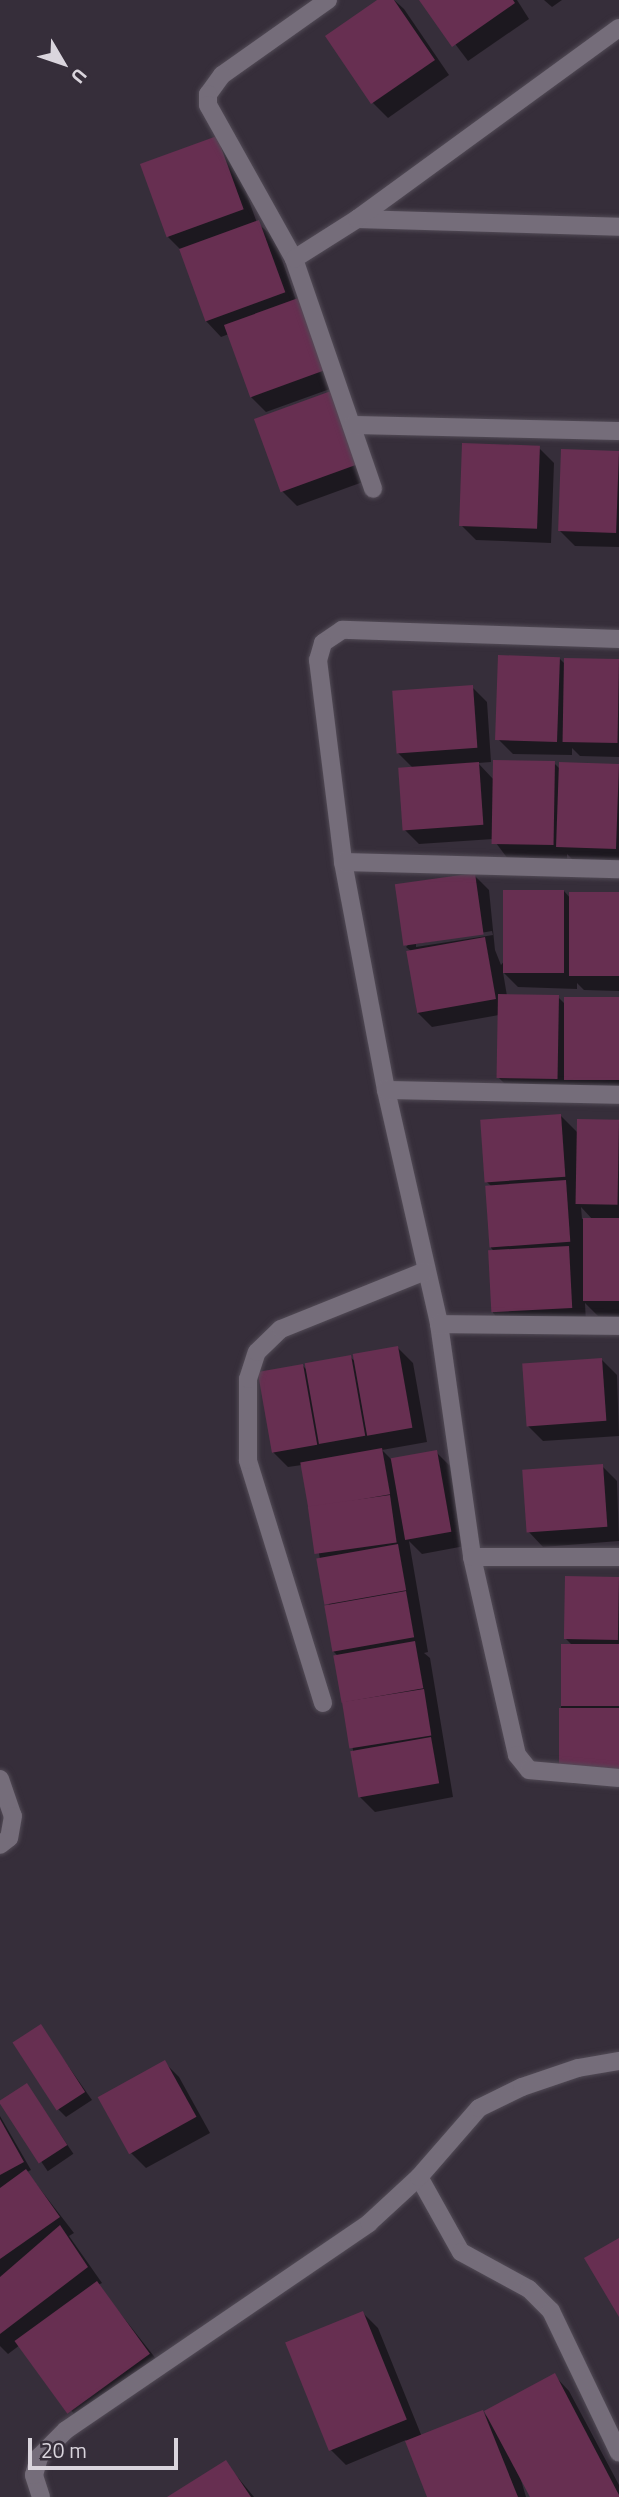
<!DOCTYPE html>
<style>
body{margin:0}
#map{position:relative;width:619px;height:2497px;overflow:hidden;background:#362e3a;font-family:"Titillium Web",sans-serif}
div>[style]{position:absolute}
.shadow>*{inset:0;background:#0007;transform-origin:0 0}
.building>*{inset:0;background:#672f51;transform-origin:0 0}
.roads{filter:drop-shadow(0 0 2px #524b56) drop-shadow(0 0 2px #524b56)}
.lane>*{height:18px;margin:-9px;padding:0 9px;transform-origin:9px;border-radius:9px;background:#756d7a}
.street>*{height:18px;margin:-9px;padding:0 9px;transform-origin:9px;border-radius:9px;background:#756d7a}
span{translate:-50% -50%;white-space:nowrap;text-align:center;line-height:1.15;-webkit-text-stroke:7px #362e3a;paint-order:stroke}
.north{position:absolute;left:28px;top:28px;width:70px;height:70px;-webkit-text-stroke:5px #362e3a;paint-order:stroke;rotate:129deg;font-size:19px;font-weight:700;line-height:28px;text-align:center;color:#dad5dd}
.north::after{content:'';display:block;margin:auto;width:24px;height:32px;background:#dad5dd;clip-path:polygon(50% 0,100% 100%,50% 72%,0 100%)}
.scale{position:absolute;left:28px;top:2438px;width:150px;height:32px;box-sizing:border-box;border:4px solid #dad5dd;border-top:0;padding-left:9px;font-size:21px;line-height:24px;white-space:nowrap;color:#dad5dd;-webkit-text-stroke:5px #362e3a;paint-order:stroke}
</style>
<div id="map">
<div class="shadow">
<div style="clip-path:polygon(380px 0,394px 0,404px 9px,449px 75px,388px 118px,373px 103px)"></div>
<div style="clip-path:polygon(422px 0,517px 0,529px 19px,468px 61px)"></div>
<div style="clip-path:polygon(544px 0,562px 0,552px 7px)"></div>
<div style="clip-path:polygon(217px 138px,232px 153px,257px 223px,274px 237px,296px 300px,341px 385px,266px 412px,251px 397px,229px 334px,221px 337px,206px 321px,180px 249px,168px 237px)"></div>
<div style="clip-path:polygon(331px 393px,371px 479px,297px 506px,282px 491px)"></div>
<div style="clip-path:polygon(539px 448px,554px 463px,551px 543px,476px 540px,461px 525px)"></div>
<div style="clip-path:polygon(619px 453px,619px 547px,575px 546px,560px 531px)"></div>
<div style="clip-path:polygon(559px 658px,566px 665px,619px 661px,619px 757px,580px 756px,572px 748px,572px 755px,513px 754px,498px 739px)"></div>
<div style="clip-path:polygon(472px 687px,487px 702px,491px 762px,478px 763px,494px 780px,554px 763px,560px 769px,561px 764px,619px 765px,619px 862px,574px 861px,567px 854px,567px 860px,508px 859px,493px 839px,419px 844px,404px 829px,414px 769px,398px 753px)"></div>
<div style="clip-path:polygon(evenodd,474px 875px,489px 890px,495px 950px,501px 965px,564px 891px,571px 899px,619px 894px,619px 991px,584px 990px,577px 983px,577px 989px,518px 987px,503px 972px,507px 996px,558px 997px,565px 1004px,619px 999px,619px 1095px,513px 1092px,498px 1077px,499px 1015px,432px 1027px,417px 1012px,411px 951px,406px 947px,474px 875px,492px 931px,493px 935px,416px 947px,416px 944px,492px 931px)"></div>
<div style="clip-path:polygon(evenodd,561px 1116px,578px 1133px,619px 1121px,619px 1316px,598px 1316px,585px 1303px,586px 1323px,508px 1328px,493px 1313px,496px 1253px,491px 1248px,492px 1187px,486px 1181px,561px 1116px,581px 1207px,593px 1220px,582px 1219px,581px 1207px)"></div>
<div style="clip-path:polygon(398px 1348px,413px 1363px,427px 1442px,382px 1450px,392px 1460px,436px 1452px,451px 1467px,465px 1546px,422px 1554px,409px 1541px,428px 1652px,424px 1653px,430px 1658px,453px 1797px,375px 1812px,360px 1797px,339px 1657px,333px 1651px,329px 1606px,302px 1465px,288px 1467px,273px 1452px,303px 1366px,308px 1371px,350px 1357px,356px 1362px)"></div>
<div style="clip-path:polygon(602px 1360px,617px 1375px,619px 1436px,543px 1441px,528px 1426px)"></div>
<div style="clip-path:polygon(602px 1466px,617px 1481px,619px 1541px,543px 1547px,528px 1531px)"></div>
<div style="clip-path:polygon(619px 1579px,619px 1785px,574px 1784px,559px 1769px,563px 1646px,573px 1646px,565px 1638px)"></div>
<div style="clip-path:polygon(40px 2026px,92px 2100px,66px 2117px,58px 2109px)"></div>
<div style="clip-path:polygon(164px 2062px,179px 2077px,210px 2133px,146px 2168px,131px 2153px)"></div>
<div style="left:27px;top:2085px;width:83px;height:31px;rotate:56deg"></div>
<div style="clip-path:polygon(0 2116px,31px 2170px,27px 2172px,74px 2233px,69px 2236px,102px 2283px,98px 2285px,164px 2369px,85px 2428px,20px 2345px,8px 2354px,0 2346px)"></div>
<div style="clip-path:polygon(363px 2313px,378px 2328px,422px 2437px,483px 2412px,489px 2419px,554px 2375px,569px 2391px,619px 2485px,619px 2497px,532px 2497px,519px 2473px,526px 2497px,429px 2497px,406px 2440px,346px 2465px,331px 2450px)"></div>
<div style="clip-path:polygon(225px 2462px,254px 2497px,170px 2497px)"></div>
</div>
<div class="building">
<div style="clip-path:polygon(377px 0,394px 0,435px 60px,371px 104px,325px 36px)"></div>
<div style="clip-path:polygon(419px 0,513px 0,515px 3px,452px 47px)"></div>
<div style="left:217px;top:136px;width:78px;height:82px;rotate:70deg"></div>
<div style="left:259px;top:220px;width:77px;height:85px;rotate:70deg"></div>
<div style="left:301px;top:297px;width:77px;height:82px;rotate:70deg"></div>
<div style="left:331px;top:391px;width:78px;height:82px;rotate:70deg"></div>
<div style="left:462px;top:443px;width:78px;height:83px;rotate:2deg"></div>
<div style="left:561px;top:449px;width:58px;height:82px;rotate:2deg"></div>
<div style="left:498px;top:655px;width:62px;height:85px;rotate:2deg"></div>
<div style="left:564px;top:658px;width:55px;height:84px;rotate:1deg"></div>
<div style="left:473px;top:685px;width:63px;height:81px;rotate:86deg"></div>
<div style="left:493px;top:760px;width:62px;height:84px;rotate:1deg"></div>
<div style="left:479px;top:762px;width:63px;height:81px;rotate:86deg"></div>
<div style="left:559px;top:762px;width:60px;height:85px;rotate:2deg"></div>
<div style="left:475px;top:873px;width:62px;height:81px;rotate:82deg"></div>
<div style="left:503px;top:890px;width:61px;height:83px"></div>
<div style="left:569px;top:892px;width:50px;height:84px"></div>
<div style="left:485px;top:937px;width:63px;height:80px;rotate:80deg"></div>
<div style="left:498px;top:994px;width:61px;height:84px;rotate:1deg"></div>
<div style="left:564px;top:997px;width:55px;height:83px"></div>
<div style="left:561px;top:1114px;width:63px;height:81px;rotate:86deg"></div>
<div style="left:577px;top:1119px;width:42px;height:85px;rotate:1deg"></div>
<div style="left:566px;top:1180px;width:62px;height:81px;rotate:86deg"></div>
<div style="left:583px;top:1218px;width:36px;height:83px"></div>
<div style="left:569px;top:1246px;width:62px;height:81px;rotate:87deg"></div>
<div style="left:398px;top:1346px;width:83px;height:46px;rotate:80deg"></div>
<div style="left:351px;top:1355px;width:82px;height:47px;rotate:80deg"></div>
<div style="left:602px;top:1358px;width:63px;height:80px;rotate:86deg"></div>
<div style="left:303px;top:1364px;width:82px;height:46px;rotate:80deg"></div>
<div style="left:382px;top:1448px;width:47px;height:83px;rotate:80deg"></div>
<div style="left:437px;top:1450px;width:83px;height:47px;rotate:80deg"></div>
<div style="left:603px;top:1464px;width:63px;height:81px;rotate:86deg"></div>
<div style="left:390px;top:1495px;width:48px;height:83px;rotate:82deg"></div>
<div style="left:398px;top:1544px;width:47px;height:83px;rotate:80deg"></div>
<div style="left:565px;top:1576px;width:54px;height:63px;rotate:1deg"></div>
<div style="left:406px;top:1591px;width:47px;height:83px;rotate:80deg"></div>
<div style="left:415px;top:1641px;width:48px;height:83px;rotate:80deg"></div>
<div style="left:561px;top:1644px;width:58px;height:62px"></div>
<div style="left:424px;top:1689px;width:47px;height:83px;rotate:81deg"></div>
<div style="left:559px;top:1708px;width:60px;height:62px"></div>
<div style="left:431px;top:1737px;width:47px;height:82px;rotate:80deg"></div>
<div style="left:41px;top:2024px;width:81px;height:34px;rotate:57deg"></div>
<div style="left:165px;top:2060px;width:65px;height:77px;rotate:61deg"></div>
<div style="left:27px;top:2083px;width:74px;height:34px;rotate:57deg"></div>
<div style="clip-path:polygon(0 2119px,24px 2162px,0 2175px)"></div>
<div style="clip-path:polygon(26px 2169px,60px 2217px,0 2259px,0 2188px)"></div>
<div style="clip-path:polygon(60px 2225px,88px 2267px,0 2334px,0 2277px)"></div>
<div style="clip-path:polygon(619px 2238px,619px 2317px,584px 2258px)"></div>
<div style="left:97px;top:2281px;width:90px;height:102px;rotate:54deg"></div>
<div style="left:363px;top:2311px;width:117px;height:84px;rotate:68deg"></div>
<div style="clip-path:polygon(555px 2373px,619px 2495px,619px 2497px,530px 2497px,484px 2411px)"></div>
<div style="clip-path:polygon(483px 2410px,518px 2497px,427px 2497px,405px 2441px)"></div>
<div style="clip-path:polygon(226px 2460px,251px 2497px,167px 2497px)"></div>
</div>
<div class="roads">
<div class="lane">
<div style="left:0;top:1779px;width:39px;rotate:71deg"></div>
<div style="left:13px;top:1816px;width:22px;rotate:100deg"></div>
<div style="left:9px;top:1838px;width:11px;rotate:142deg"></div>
</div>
<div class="street">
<div style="left:328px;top:0;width:130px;rotate:144.7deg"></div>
<div style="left:222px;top:75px;width:24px;rotate:126deg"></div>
<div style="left:208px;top:94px;width:11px;rotate:90deg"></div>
<div style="left:208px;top:105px;width:176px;rotate:60.8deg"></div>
<div style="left:294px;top:259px;width:243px;rotate:71deg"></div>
<div style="left:357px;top:219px;width:262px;rotate:1.7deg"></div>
<div style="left:294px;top:259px;width:75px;rotate:-32.4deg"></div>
<div style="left:357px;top:219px;width:324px;rotate:-36.1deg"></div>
<div style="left:353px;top:425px;width:266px;rotate:1.3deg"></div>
<div style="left:619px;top:639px;width:277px;rotate:-178.1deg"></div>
<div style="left:342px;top:630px;width:23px;rotate:146deg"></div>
<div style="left:323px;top:643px;width:18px;rotate:106deg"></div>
<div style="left:318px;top:660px;width:204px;rotate:82.9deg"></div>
<div style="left:343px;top:862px;width:232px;rotate:79.3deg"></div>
<div style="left:386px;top:1090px;width:240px;rotate:77.2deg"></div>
<div style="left:439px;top:1324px;width:235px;rotate:81.9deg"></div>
<div style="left:472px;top:1557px;width:203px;rotate:77.2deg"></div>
<div style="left:517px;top:1755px;width:19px;rotate:51deg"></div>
<div style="left:529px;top:1770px;width:90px;rotate:5.1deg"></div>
<div style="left:343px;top:862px;width:276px;rotate:1.5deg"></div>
<div style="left:386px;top:1090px;width:233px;rotate:1.2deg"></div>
<div style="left:439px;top:1324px;width:180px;rotate:0.6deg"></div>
<div style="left:472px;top:1557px;width:147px"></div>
<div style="left:323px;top:1703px;width:254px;rotate:-107.2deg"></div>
<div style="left:248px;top:1460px;width:81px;rotate:-90deg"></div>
<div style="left:248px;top:1379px;width:28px;rotate:-72deg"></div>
<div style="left:257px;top:1352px;width:33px;rotate:-44deg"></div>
<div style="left:281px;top:1329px;width:155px;rotate:-21.9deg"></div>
<div style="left:419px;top:2177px;width:86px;rotate:60.8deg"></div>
<div style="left:461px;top:2252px;width:77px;rotate:28.6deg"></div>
<div style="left:529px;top:2289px;width:31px;rotate:45deg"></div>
<div style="left:551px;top:2311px;width:157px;rotate:64.4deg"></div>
<div style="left:41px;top:2497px;width:23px;rotate:-108deg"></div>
<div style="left:34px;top:2475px;width:19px;rotate:-74deg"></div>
<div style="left:39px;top:2457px;width:38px;rotate:-45deg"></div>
<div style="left:66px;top:2430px;width:367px;rotate:-34.3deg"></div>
<div style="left:369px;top:2223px;width:68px;rotate:-42.6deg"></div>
<div style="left:419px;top:2177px;width:91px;rotate:-49deg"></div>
<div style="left:479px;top:2108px;width:48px;rotate:-26deg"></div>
<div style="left:522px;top:2087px;width:59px;rotate:-18.7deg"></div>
<div style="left:578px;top:2068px;width:42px;rotate:-9.7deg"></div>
</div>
</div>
<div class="north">U</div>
<div class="scale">20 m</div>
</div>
